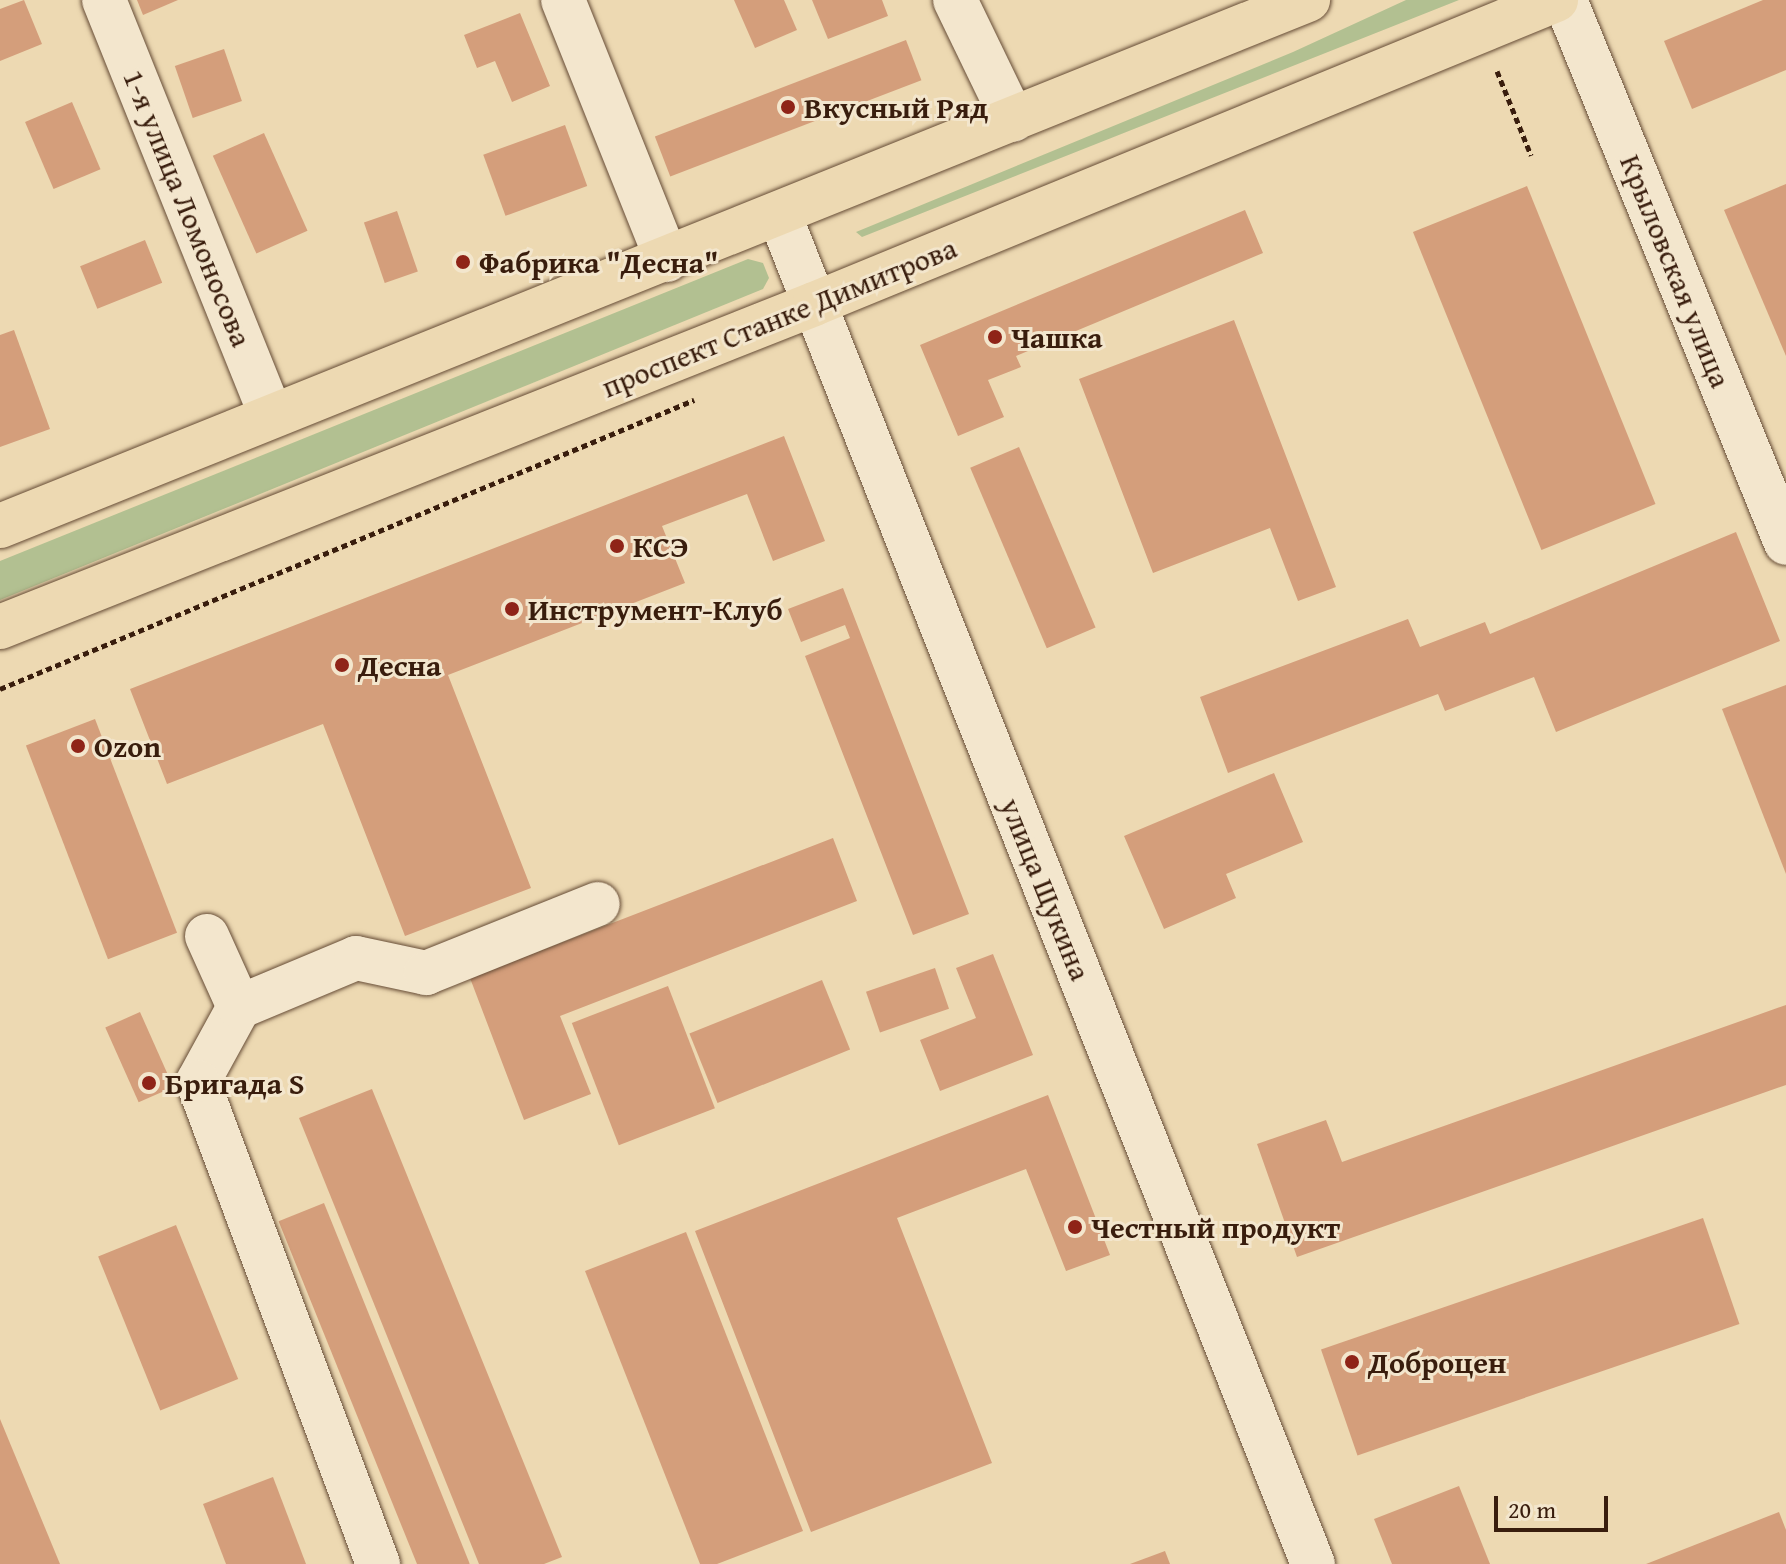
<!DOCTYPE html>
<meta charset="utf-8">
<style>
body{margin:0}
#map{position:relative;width:1786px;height:1564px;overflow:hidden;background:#edd9b2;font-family:"Gentium Book Plus",serif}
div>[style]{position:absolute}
.green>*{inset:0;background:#b2c091}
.building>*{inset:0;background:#d49e7b;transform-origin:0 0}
.path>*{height:5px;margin-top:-2.5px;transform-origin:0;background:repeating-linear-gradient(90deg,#391d0d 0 6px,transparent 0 10px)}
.roads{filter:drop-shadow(0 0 2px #664c36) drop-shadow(0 0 2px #664c36)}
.minor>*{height:44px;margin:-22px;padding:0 22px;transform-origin:22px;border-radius:22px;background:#f3e6cd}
.major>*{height:44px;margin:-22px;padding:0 22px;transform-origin:22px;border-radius:22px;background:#edd9b2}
.dots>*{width:22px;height:22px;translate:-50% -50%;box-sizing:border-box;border:4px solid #f3e6cd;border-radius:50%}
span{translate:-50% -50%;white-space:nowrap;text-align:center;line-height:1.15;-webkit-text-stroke:6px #f3e6cd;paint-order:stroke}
.poi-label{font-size:30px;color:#391d0d;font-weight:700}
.left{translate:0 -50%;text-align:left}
.street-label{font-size:30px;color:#391d0d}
.scale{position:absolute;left:1494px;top:1496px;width:114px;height:36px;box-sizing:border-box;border:4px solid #391d0d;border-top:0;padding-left:10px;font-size:24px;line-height:28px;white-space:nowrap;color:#391d0d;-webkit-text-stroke:6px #f3e6cd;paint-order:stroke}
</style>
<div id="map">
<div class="green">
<div style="clip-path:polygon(1406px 0,1459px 0,862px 237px,856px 232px,1293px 52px)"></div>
<div style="clip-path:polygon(748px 259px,763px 263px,769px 278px,763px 289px,0 600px,0 561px)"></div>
</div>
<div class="building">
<div style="clip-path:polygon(24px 0,42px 44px,0 61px,0 9px)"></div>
<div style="clip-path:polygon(137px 0,178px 0,143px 15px)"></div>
<div style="clip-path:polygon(734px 0,784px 0,797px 30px,755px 48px)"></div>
<div style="clip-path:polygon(812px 0,882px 0,888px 16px,828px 39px)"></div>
<div style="clip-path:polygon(1763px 0,1786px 0,1786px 70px,1692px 109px,1664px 41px)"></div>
<div style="clip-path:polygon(520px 13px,550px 86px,512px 102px,495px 61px,477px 68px,464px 35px)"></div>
<div style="left:906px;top:40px;width:43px;height:269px;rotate:69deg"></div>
<div style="left:224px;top:49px;width:55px;height:52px;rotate:71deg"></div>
<div style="left:72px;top:102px;width:73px;height:51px;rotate:67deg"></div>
<div style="left:565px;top:125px;width:65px;height:87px;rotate:70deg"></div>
<div style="left:264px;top:133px;width:107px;height:56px;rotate:66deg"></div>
<div style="clip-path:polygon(1786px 184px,1786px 356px,1724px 210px)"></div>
<div style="left:1527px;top:186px;width:343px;height:123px;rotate:68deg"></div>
<div style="clip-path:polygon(1245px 210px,1263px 253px,1016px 356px,1021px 367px,988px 380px,1004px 417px,958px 436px,920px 345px)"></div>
<div style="left:397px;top:211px;width:64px;height:35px;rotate:71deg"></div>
<div style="left:145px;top:240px;width:46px;height:70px;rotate:68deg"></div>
<div style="clip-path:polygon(1234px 320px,1336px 587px,1298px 601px,1270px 528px,1153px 573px,1079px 379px)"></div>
<div style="clip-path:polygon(14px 330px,50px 429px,0 447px,0 335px)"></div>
<div style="clip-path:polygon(784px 436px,825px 541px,773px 561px,747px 494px,662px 526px,685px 583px,448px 675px,531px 888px,405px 936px,323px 724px,167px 784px,130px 689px)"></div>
<div style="left:1019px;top:447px;width:196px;height:53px;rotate:67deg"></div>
<div style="clip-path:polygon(1736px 532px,1780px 641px,1556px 732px,1534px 677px,1445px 711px,1438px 694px,1228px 773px,1200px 697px,1408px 619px,1420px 647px,1485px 622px,1490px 634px)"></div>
<div style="clip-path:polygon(843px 588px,969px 914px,913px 935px,805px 656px,850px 638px,845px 625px,801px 642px,788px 609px)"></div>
<div style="clip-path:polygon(1786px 685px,1786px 874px,1722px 709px)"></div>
<div style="left:95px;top:719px;width:229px;height:74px;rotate:69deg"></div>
<div style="clip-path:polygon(1274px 773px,1303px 842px,1226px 874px,1236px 898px,1164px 929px,1124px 836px)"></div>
<div style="clip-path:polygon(833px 838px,857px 901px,560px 1016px,591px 1094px,524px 1120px,470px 978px)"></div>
<div style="clip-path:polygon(993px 954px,1033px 1055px,940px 1091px,920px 1040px,976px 1018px,956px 968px)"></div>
<div style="left:935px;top:968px;width:43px;height:73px;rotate:71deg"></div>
<div style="left:822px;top:980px;width:75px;height:143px;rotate:68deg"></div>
<div style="left:668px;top:986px;width:131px;height:103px;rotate:69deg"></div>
<div style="clip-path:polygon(1786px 1005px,1786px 1085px,1297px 1257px,1257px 1144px,1326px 1120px,1342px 1162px)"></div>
<div style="left:140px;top:1012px;width:82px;height:38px;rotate:66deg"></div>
<div style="clip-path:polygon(372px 1089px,562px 1557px,544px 1564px,479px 1564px,299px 1118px)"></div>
<div style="clip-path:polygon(1048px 1095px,1110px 1255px,1066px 1271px,1026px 1169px,897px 1218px,992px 1463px,811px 1532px,695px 1231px)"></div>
<div style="left:324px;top:1203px;width:389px;height:49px;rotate:68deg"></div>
<div style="left:1703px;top:1218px;width:112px;height:404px;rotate:71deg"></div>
<div style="left:176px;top:1225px;width:166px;height:84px;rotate:68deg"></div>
<div style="clip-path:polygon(686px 1232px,803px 1531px,717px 1564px,700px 1564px,585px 1271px)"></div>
<div style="clip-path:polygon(0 1419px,60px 1564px,0 1564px)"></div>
<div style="clip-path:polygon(273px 1477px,306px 1564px,226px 1564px,203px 1504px)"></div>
<div style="clip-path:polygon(1459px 1486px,1490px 1564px,1392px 1564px,1374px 1519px)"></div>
<div style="clip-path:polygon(1779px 1512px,1786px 1530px,1786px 1564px,1646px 1564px)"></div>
<div style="clip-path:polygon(1165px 1551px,1170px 1564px,1130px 1564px)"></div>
</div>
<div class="path">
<div style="left:1497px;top:71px;width:91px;rotate:68deg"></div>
<div style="left:0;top:689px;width:752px;rotate:-22.61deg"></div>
</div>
<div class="roads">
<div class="minor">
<div style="left:104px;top:0;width:447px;rotate:68.1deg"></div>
<div style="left:563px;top:0;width:280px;rotate:68.2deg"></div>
<div style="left:955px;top:0;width:133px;rotate:64.2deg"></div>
<div style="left:1565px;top:0;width:586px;rotate:67.85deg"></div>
<div style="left:779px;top:214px;width:1452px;rotate:68.42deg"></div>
<div style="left:207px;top:936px;width:78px;rotate:65.7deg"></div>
<div style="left:239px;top:1007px;width:85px;rotate:118.7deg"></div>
<div style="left:198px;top:1082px;width:515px;rotate:69.52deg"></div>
<div style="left:239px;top:1007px;width:127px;rotate:-22.7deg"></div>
<div style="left:356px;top:958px;width:72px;rotate:12.1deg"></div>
<div style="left:426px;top:973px;width:185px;rotate:-21.9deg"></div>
</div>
<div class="major">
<div style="left:0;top:526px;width:1410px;rotate:-21.91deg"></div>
<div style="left:0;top:627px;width:876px;rotate:-21.64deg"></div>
<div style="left:814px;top:304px;width:802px;rotate:-22.28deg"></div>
</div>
</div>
<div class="dots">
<div style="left:788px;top:107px;background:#8f2418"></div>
<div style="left:463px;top:262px;background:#8f2418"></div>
<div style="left:995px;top:337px;background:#8f2418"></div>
<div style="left:617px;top:546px;background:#8f2418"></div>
<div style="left:512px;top:609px;background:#8f2418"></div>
<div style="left:342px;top:665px;background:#8f2418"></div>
<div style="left:78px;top:746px;background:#8f2418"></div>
<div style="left:149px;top:1083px;background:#8f2418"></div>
<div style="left:1075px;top:1227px;background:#8f2418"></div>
<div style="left:1352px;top:1362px;background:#8f2418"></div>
</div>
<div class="poi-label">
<span class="left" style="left:804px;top:107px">Вкусный Ряд</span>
<span class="left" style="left:479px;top:262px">Фабрика "Десна"</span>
<span class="left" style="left:1011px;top:337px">Чашка</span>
<span class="left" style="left:633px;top:546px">КСЭ</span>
<span class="left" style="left:528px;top:609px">Инструмент-Клуб</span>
<span class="left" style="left:358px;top:665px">Десна</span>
<span class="left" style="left:94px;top:746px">Ozon</span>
<span class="left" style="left:165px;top:1083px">Бригада S</span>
<span class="left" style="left:1091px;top:1227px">Честный продукт</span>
<span class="left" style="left:1368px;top:1362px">Доброцен</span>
</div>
<div class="street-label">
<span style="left:188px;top:208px;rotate:68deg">1-я улица Ломоносова</span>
<span style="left:1676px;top:271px;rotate:68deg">Крыловская улица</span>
<span style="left:779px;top:317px;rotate:-22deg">проспект Станке Димитрова</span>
<span style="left:1046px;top:889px;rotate:68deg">улица Щукина</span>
</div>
<div class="scale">20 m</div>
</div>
